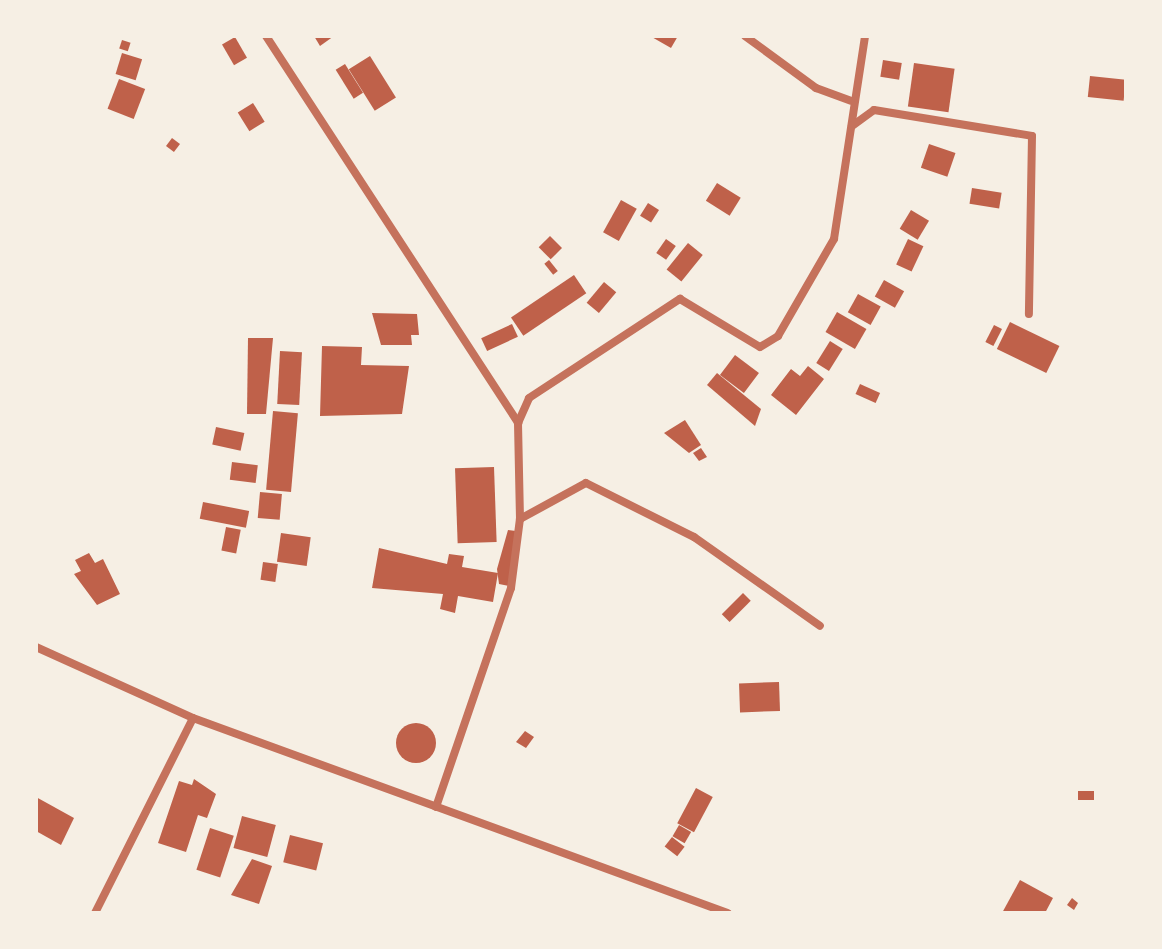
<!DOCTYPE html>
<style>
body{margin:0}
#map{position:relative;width:1162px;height:949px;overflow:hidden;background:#f6efe4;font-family:"Public Sans",sans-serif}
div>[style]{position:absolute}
.building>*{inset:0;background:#bf614a;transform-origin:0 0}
.round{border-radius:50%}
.minor>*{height:8px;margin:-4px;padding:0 4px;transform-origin:4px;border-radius:4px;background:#c5725c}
span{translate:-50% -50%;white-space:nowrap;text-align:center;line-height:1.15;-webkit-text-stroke:6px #f6efe4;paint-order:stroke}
.frame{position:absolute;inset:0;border:38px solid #f6efe4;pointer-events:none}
</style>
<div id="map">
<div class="building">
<div style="clip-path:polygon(314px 36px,334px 36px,320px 46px)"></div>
<div style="clip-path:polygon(650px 36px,678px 36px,671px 48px)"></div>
<div style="left:235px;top:37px;width:24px;height:15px;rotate:60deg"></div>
<div style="left:122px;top:40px;width:9px;height:9px;rotate:18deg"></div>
<div style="left:122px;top:53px;width:21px;height:22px;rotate:17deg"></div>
<div style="left:370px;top:56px;width:49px;height:25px;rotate:58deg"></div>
<div style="left:883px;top:60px;width:19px;height:17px;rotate:9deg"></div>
<div style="left:914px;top:63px;width:41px;height:44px;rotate:8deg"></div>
<div style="left:345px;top:64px;width:34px;height:11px;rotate:58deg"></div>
<div style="left:1090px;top:76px;width:36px;height:21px;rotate:6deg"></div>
<div style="left:119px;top:79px;width:28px;height:32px;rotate:21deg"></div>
<div style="left:253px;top:103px;width:22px;height:18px;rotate:58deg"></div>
<div style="left:172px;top:138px;width:10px;height:10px;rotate:37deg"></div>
<div style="left:929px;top:144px;width:28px;height:25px;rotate:19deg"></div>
<div style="left:717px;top:183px;width:28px;height:21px;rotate:32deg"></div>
<div style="left:972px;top:188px;width:30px;height:16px;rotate:9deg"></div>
<div style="left:621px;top:200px;width:18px;height:37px;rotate:29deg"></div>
<div style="left:648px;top:203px;width:13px;height:15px;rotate:32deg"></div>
<div style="left:911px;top:210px;width:21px;height:22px;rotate:31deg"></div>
<div style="left:550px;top:236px;width:17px;height:16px;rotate:45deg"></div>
<div style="left:666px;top:239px;width:12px;height:17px;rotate:35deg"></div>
<div style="left:908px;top:239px;width:17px;height:28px;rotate:25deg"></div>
<div style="left:688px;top:243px;width:19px;height:34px;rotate:39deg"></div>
<div style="left:549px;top:260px;width:14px;height:6px;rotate:51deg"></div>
<div style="left:574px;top:275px;width:22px;height:76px;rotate:56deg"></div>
<div style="left:884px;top:280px;width:23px;height:19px;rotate:29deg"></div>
<div style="left:604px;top:282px;width:16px;height:27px;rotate:40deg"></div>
<div style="left:858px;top:294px;width:26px;height:21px;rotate:29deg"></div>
<div style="left:837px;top:312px;width:34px;height:23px;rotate:30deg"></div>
<div style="clip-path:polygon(372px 313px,417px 314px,419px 335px,411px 335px,412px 345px,381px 345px)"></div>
<div style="left:1010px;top:322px;width:55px;height:30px;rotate:26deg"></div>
<div style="left:512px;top:324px;width:14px;height:34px;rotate:65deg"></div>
<div style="left:994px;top:325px;width:9px;height:19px;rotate:27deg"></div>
<div style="clip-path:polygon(248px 338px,273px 338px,266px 414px,247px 414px)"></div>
<div style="left:830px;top:341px;width:15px;height:26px;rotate:32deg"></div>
<div style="clip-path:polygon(322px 346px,362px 347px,361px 365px,409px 366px,402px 414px,320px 416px)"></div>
<div style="left:280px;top:351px;width:22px;height:53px;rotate:3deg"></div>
<div style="left:735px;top:355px;width:30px;height:25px;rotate:37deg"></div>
<div style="clip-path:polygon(808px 366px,824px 379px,796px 415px,771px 395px,791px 369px,800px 376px)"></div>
<div style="clip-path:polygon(717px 373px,761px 409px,755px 426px,707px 385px)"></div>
<div style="left:860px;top:384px;width:22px;height:11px;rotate:24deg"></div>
<div style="left:273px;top:411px;width:25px;height:79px;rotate:5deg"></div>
<div style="clip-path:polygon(685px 420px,701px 445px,689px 453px,664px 433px)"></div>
<div style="left:216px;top:427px;width:29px;height:18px;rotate:12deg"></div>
<div style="clip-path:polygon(701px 448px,707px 457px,699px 461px,693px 453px)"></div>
<div style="left:232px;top:462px;width:26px;height:18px;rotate:7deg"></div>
<div style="left:494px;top:467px;width:75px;height:39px;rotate:88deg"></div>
<div style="left:260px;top:492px;width:22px;height:26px;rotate:5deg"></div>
<div style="left:203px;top:502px;width:47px;height:17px;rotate:11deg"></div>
<div style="left:226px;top:527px;width:15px;height:24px;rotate:11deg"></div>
<div style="clip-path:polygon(508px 530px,516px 531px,509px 586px,499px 584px,497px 569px)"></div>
<div style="left:281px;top:533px;width:30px;height:29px;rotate:8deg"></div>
<div style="clip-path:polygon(379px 548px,447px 564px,449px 554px,464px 556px,462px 567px,498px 573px,493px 602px,458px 596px,455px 613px,440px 609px,443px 594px,372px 588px)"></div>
<div style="clip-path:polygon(89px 553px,95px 563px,103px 559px,120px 594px,97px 605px,74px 574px,81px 571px,75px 560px)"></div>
<div style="left:263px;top:562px;width:15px;height:18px;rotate:8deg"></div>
<div style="left:743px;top:593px;width:11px;height:30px;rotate:45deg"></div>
<div style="left:779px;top:682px;width:29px;height:40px;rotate:88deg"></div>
<div class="round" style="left:396px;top:723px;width:40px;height:40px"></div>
<div style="clip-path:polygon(525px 731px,534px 737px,526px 748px,516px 742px)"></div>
<div style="clip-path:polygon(194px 779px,216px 794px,207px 818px,198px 815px,186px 852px,158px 843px,179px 781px,192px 785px)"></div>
<div style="left:696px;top:788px;width:19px;height:40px;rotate:28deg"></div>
<div style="left:1078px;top:791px;width:16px;height:9px"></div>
<div style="clip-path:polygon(36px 797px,74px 818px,61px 845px,36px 831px)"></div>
<div style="left:242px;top:816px;width:35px;height:33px;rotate:15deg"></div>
<div style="left:679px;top:825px;width:14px;height:13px;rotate:30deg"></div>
<div style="left:210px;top:828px;width:25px;height:44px;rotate:18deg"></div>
<div style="left:290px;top:835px;width:34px;height:28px;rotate:14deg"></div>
<div style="left:672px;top:837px;width:16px;height:12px;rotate:38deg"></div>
<div style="clip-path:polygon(252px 859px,272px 866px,259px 904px,231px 895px)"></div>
<div style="clip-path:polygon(1020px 880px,1053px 898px,1045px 913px,1002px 913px)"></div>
<div style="clip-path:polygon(1072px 898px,1078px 903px,1074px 910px,1067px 905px)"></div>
</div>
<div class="minor">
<div style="left:266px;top:36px;width:462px;rotate:56.9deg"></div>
<div style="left:518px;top:423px;width:27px;rotate:-66deg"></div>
<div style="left:529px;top:398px;width:181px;rotate:-33.3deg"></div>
<div style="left:680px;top:299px;width:93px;rotate:31deg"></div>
<div style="left:760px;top:347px;width:21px;rotate:-31deg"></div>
<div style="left:778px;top:336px;width:112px;rotate:-60deg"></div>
<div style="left:834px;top:239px;width:205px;rotate:-81.3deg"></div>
<div style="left:745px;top:36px;width:88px;rotate:36.2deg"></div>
<div style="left:816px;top:88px;width:37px;rotate:20deg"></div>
<div style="left:852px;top:126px;width:27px;rotate:-36deg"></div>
<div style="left:874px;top:110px;width:160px;rotate:9.3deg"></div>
<div style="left:1032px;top:136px;width:178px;rotate:91deg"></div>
<div style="left:520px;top:519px;width:75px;rotate:-28.6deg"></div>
<div style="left:586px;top:483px;width:121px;rotate:26.6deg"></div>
<div style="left:694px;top:537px;width:154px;rotate:35.2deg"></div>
<div style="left:36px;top:647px;width:172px;rotate:24.3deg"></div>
<div style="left:193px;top:718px;width:569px;rotate:20.03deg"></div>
<div style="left:436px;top:807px;width:231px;rotate:-71.1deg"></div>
<div style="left:511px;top:588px;width:70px;rotate:-82.6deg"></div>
<div style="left:520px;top:519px;width:96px;rotate:-91.2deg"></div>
<div style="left:95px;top:913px;width:218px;rotate:-63.3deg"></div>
</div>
<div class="frame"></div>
</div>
